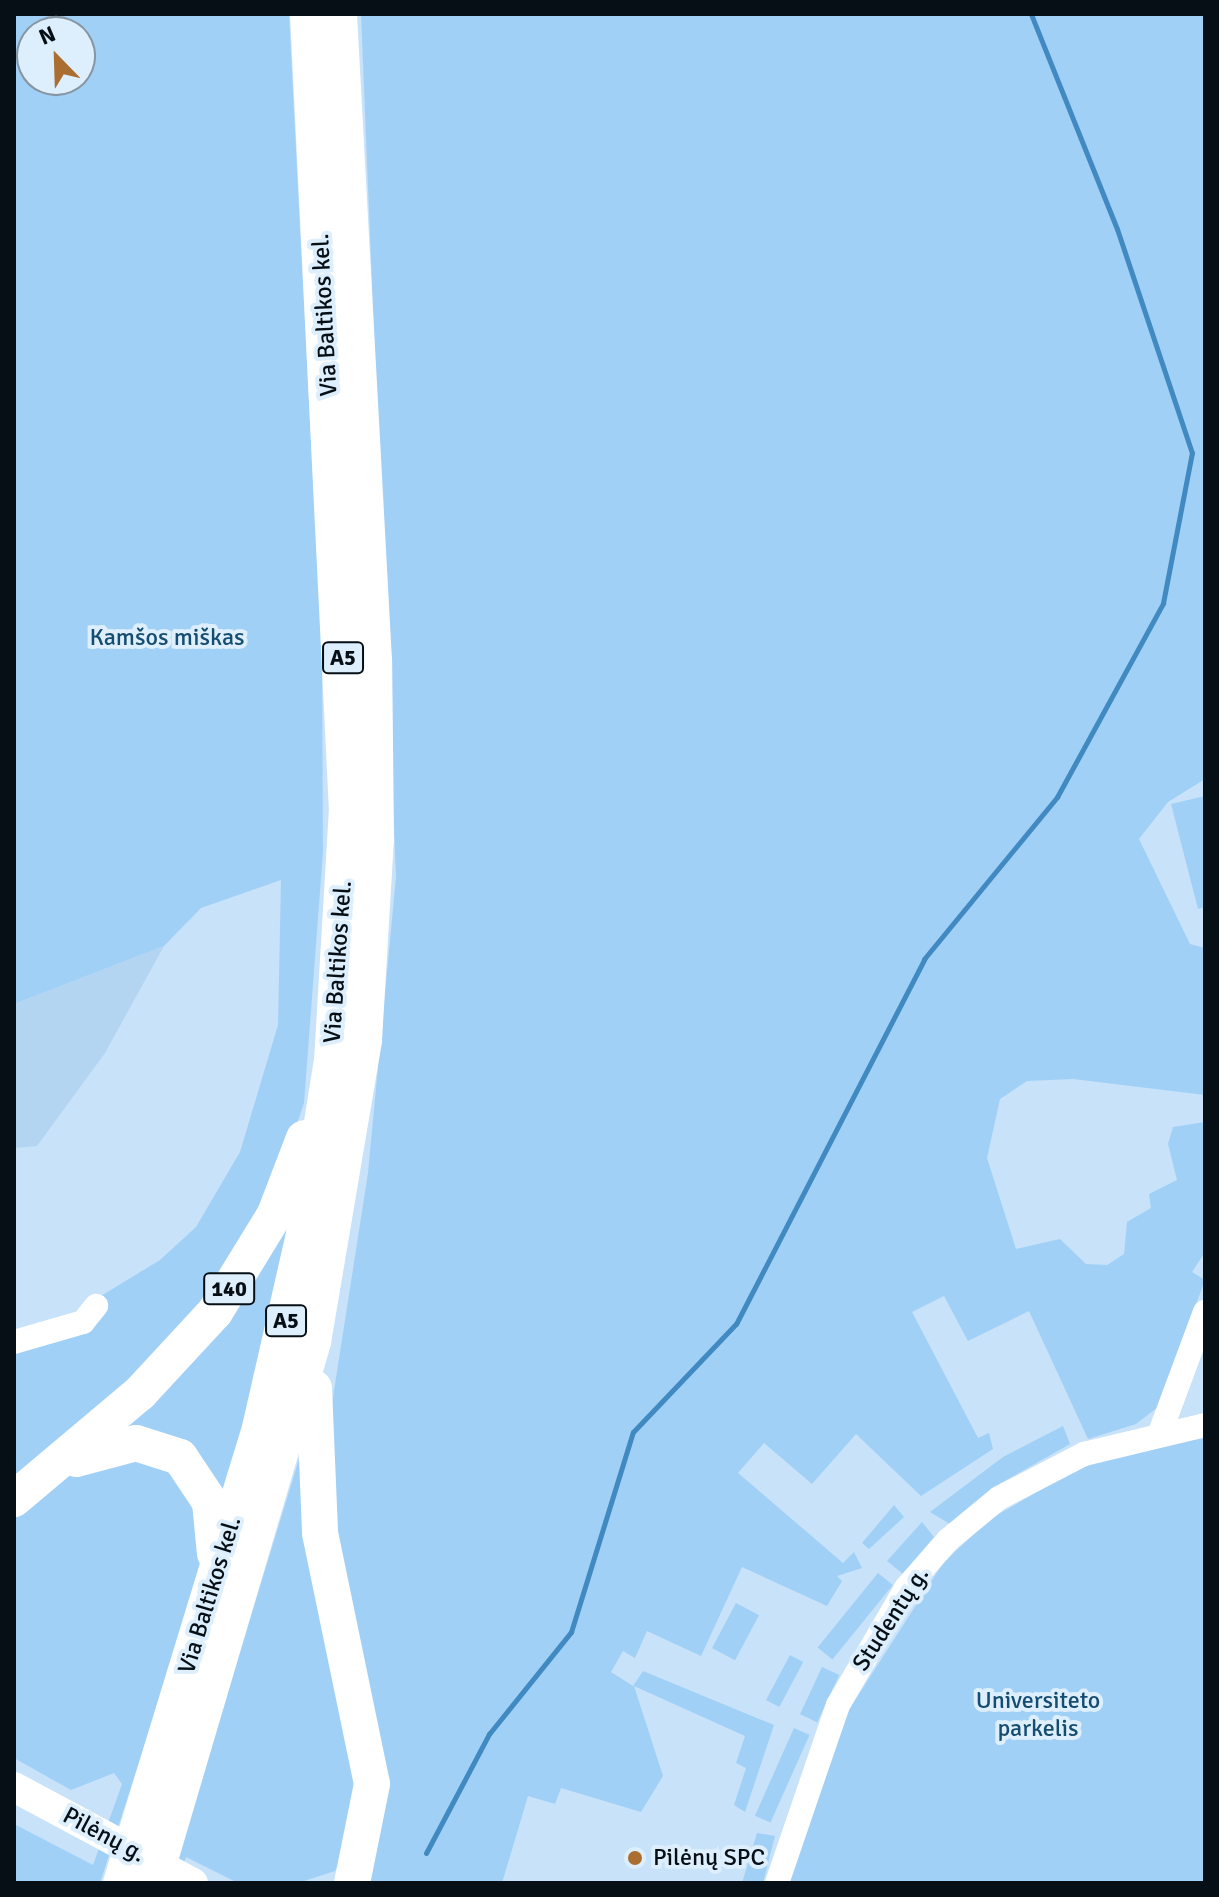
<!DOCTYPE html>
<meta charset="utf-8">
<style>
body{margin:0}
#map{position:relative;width:1219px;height:1897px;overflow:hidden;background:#c7e2f9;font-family:Signika,sans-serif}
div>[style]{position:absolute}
.built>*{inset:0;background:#b4d5f1}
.green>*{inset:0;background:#a1d0f7;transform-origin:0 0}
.stream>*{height:5px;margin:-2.5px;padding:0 2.5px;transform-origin:2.5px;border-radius:2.5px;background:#418ac1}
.minor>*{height:24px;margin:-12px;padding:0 12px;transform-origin:12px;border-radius:12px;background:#fff}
.major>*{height:30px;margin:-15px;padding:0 15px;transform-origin:15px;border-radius:15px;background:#fff}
.highway>*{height:36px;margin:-18px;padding:0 18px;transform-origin:18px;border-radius:18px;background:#fff}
.dots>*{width:22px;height:22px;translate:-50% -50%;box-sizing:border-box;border:4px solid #ddeefc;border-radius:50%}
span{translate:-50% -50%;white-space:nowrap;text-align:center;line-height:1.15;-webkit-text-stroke:8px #ddeefc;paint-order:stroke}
.shield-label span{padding:2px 6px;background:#ddeefc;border:2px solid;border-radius:6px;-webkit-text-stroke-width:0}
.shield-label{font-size:22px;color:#060f16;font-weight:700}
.street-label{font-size:24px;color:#060f16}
.park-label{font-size:24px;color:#154c71}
.poi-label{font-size:24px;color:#060f16}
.left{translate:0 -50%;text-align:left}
.frame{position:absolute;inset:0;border:16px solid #060f16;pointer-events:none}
.north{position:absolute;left:16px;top:16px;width:80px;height:80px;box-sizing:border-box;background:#ddeefc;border:2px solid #8795a0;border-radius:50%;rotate:337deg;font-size:22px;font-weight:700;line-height:32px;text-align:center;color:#060f16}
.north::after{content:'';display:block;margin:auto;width:28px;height:36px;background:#aa6e30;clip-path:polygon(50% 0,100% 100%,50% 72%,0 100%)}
</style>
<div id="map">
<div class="built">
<div style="clip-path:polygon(164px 946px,105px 1053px,37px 1146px,14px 1148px,14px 1004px)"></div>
</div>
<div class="green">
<div style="clip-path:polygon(evenodd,14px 14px,289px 14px,322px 654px,323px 852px,304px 1103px,269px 1207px,164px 1357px,14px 1478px,14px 1349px,160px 1260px,196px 1227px,240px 1152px,278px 1025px,281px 880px,201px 908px,164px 946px,14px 1004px,14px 14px,32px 32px,80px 32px,80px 80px,32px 80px,32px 32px)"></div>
<div style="clip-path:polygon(361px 14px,1205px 14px,1205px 779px,1168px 802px,1139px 839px,1190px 944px,1205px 948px,1205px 1095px,1073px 1079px,1027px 1081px,1000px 1099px,987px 1158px,1016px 1249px,1060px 1239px,1086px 1264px,1107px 1265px,1124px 1254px,1127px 1222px,1151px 1208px,1149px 1194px,1177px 1180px,1168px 1144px,1173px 1127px,1205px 1122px,1205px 1252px,1192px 1272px,1205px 1280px,1158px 1407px,1136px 1424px,1088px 1439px,1029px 1311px,968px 1341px,944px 1296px,912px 1312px,978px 1438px,989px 1433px,993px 1449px,921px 1496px,856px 1434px,812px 1484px,764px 1443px,738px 1473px,843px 1563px,854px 1552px,862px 1568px,837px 1576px,842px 1581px,827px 1606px,742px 1567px,701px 1656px,647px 1631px,635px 1658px,623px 1651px,611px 1672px,633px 1686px,643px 1671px,774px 1725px,745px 1812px,734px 1805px,746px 1768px,736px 1763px,745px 1736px,634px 1686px,663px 1776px,641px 1812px,561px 1788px,555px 1804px,528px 1796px,502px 1883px,364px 1883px,326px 1442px,368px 1173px,396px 877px)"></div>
<div style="clip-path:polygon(1205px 796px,1205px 907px,1198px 909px,1171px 804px)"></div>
<div style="clip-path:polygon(300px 1185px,278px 1301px,222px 1505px,100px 1883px,14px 1883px,14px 1824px,93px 1865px,122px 1784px,114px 1773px,71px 1790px,14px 1758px,14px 1519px,55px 1485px)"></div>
<div style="clip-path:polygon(1063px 1426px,1070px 1444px,1001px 1483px,950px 1524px,930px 1512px,1003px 1457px)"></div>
<div style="clip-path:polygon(1205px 1438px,1205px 1883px,788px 1883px,850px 1708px,943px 1563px,990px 1519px,1070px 1473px,1120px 1453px)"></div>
<div style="clip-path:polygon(304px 1443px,363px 1785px,343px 1859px,335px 1871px,298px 1883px,238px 1883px,186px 1857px,177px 1883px,169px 1883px)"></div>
<div style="clip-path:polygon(894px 1505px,904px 1517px,869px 1549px,862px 1543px)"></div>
<div style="clip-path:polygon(922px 1522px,934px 1537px,903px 1574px,887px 1561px)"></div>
<div style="left:878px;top:1573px;width:19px;height:96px;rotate:39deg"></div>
<div style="left:736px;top:1603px;width:26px;height:51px;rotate:28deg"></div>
<div style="left:790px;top:1655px;width:15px;height:51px;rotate:28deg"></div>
<div style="left:822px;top:1667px;width:19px;height:52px;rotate:25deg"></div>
<div style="left:794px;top:1728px;width:17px;height:96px;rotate:24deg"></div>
<div style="clip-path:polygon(757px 1833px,775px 1836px,763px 1883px,742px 1883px)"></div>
</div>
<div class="stream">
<div style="left:426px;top:1853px;width:135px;rotate:-62.1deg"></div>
<div style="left:489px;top:1734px;width:131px;rotate:-51.2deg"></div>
<div style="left:571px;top:1632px;width:209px;rotate:-72.8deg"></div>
<div style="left:633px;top:1432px;width:149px;rotate:-46.4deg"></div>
<div style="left:736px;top:1324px;width:411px;rotate:-62.7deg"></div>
<div style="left:924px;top:959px;width:210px;rotate:-50.6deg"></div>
<div style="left:1057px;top:797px;width:221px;rotate:-61.3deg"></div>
<div style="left:1163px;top:603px;width:153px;rotate:-79.1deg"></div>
<div style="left:1192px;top:453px;width:236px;rotate:-108.5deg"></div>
<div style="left:1117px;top:229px;width:232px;rotate:-111.8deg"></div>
</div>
<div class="minor">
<div style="left:14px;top:1342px;width:72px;rotate:-16.2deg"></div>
<div style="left:83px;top:1322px;width:21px;rotate:-51deg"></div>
<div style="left:1161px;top:1430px;width:126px;rotate:-69.6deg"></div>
<div style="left:777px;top:1883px;width:188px;rotate:-71.1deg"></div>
<div style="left:838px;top:1705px;width:135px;rotate:-59.8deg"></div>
<div style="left:906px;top:1588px;width:64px;rotate:-48.8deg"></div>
<div style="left:948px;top:1540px;width:66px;rotate:-39.5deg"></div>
<div style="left:999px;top:1498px;width:96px;rotate:-27.4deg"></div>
<div style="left:1084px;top:1454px;width:124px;rotate:-13.5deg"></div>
</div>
<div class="major">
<div style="left:14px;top:1787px;width:203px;rotate:28.2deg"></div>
</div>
<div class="highway">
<div style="left:314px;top:1388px;width:145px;rotate:87.6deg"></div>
<div style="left:320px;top:1533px;width:256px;rotate:78.3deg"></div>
<div style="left:372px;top:1784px;width:101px;rotate:101.4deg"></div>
<div style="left:76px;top:1459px;width:62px;rotate:-14.9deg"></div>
<div style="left:136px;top:1443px;width:46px;rotate:17.7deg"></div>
<div style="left:180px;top:1457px;width:54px;rotate:56.3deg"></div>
<div style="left:210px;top:1502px;width:52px;rotate:84.5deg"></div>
<div style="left:14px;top:1499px;width:165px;rotate:-40.1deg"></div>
<div style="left:140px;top:1393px;width:110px;rotate:-47.2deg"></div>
<div style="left:215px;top:1312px;width:115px;rotate:-58.5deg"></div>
<div style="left:275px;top:1214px;width:81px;rotate:-69.1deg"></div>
<div style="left:121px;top:1883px;width:476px;rotate:-73deg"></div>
<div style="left:260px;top:1428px;width:198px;rotate:-77.2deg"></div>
<div style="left:304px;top:1235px;width:176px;rotate:-80.9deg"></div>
<div style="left:332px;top:1061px;width:249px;rotate:-86.6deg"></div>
<div style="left:347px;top:812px;width:799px;rotate:-92.8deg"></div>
<div style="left:153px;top:1883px;width:564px;rotate:-73.52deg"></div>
<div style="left:313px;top:1342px;width:306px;rotate:-80.4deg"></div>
<div style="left:364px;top:1040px;width:201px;rotate:-86.6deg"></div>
<div style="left:376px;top:839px;width:178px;rotate:-90.6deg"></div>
<div style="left:374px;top:661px;width:648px;rotate:-93.1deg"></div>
</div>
<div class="dots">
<div style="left:635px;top:1858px;background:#aa6e30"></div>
</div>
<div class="shield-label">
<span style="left:343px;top:658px">A5</span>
<span style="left:229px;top:1289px">140</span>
<span style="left:286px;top:1321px">A5</span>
</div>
<div class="street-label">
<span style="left:325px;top:315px;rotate:-93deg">Via Baltikos kel.</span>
<span style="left:338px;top:962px;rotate:-86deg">Via Baltikos kel.</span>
<span style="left:210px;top:1595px;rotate:-73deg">Via Baltikos kel.</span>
<span style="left:891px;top:1619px;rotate:-57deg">Studentų g.</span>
<span style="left:104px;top:1835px;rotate:28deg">Pilėnų g.</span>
</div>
<div class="park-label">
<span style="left:167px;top:638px">Kamšos miškas</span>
<span style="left:1038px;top:1715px">Universiteto<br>parkelis</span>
</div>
<div class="poi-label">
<span class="left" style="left:653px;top:1858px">Pilėnų SPC</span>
</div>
<div class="frame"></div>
<div class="north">N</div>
</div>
